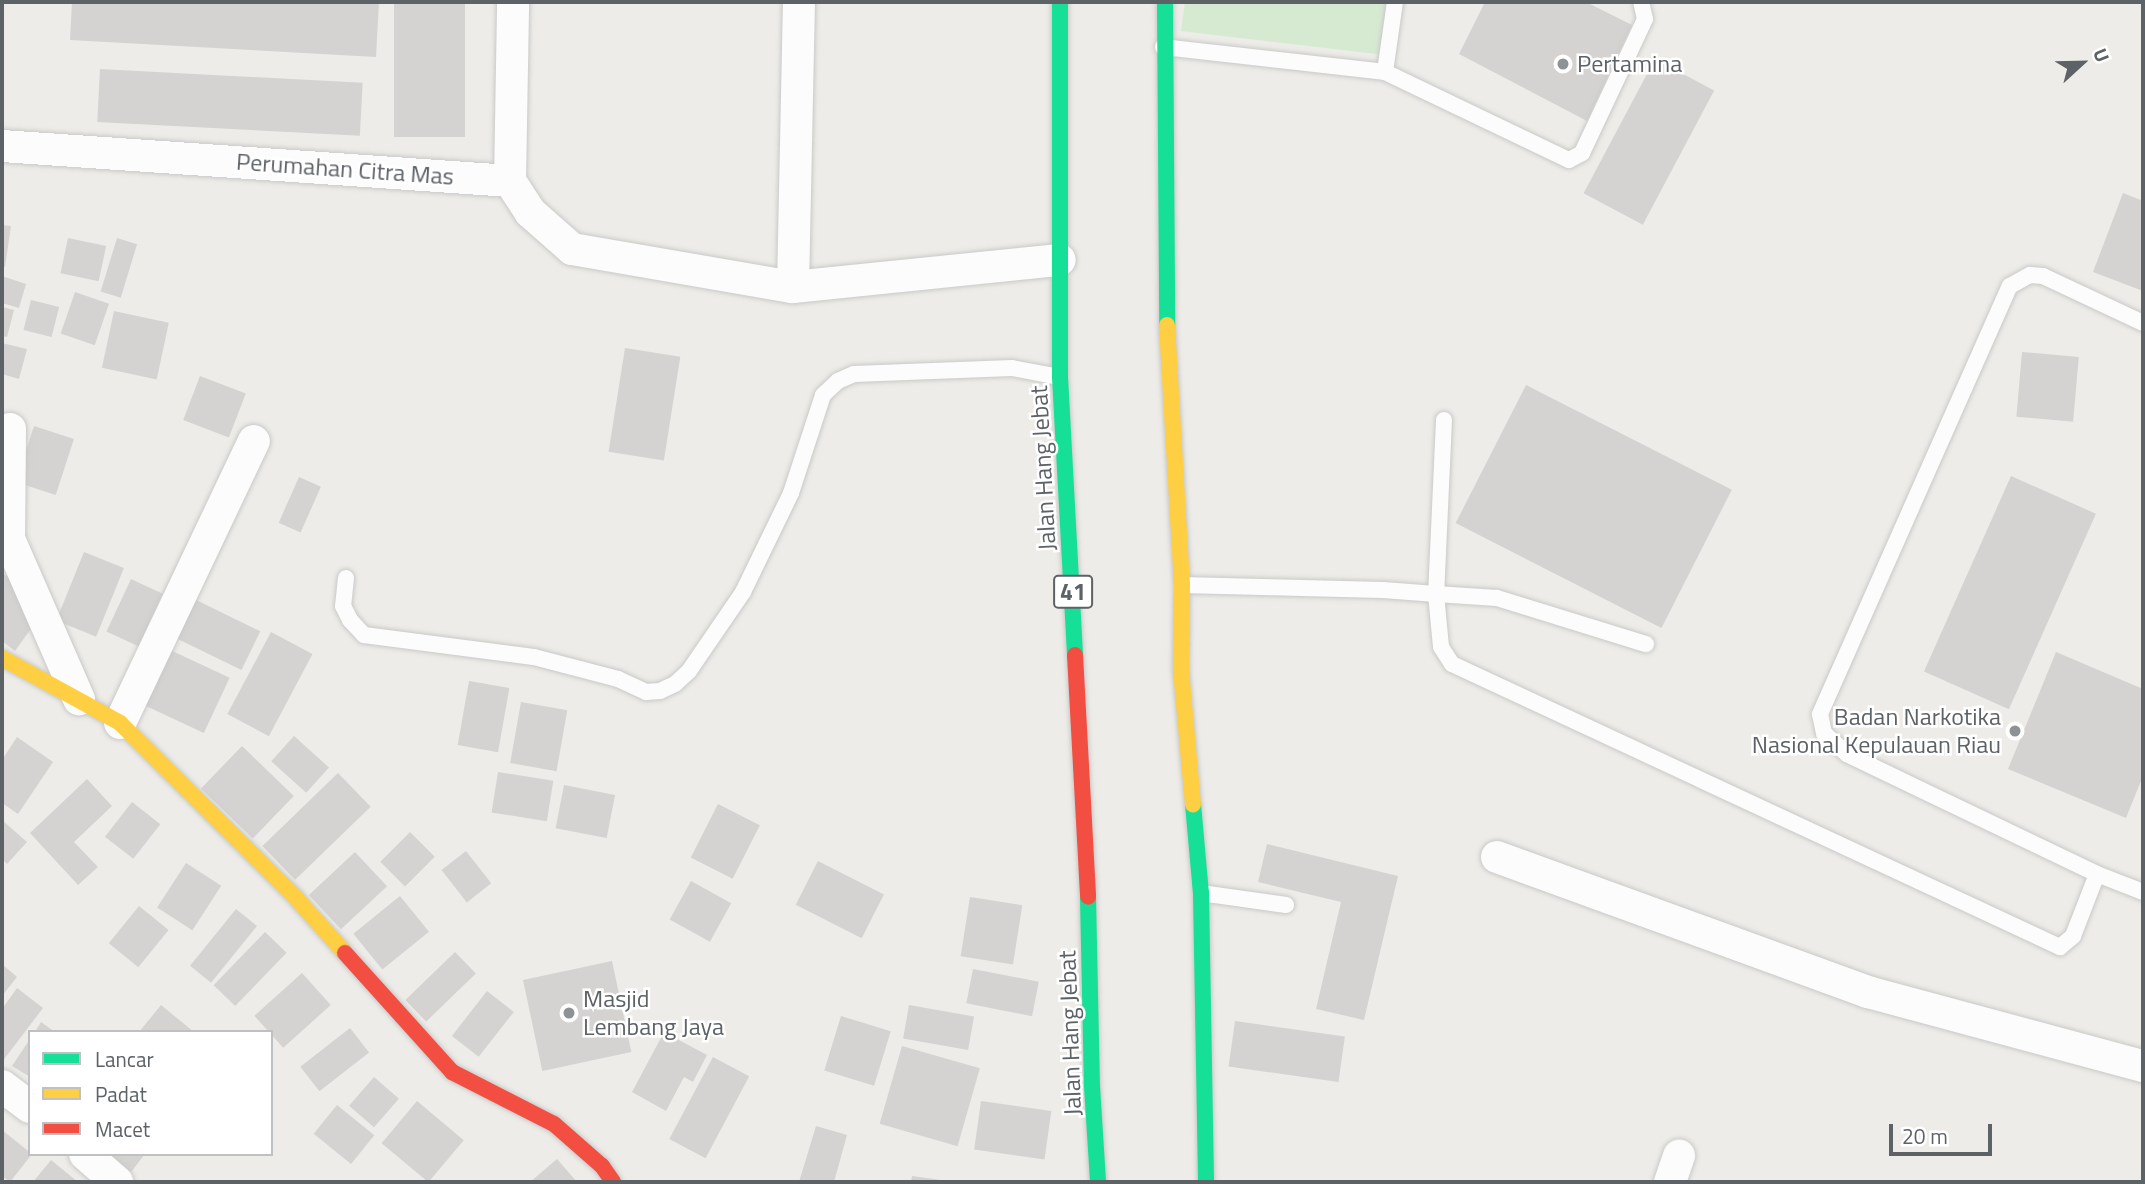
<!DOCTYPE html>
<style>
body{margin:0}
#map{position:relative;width:2145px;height:1184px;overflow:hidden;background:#edece8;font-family:"Titillium Web",sans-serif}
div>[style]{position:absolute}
.green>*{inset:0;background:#d6ead2}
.building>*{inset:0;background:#d4d3d1;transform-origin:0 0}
.roads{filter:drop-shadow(0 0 2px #c9c9c8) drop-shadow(0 0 2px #c9c9c8)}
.lane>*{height:16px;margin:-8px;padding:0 8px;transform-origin:8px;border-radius:8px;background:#fcfcfc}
.street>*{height:32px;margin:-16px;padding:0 16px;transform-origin:16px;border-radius:16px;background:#fcfcfc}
.fast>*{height:16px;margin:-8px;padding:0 8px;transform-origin:8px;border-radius:8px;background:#16e098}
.slow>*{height:16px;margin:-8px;padding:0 8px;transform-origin:8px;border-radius:8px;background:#ffcf43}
.jam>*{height:16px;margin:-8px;padding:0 8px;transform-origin:8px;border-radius:8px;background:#f24e42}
.dots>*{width:19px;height:19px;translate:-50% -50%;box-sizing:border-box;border:4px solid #fff;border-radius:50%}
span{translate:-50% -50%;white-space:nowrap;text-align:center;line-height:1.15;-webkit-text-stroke:5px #fff;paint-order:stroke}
.shield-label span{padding:2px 5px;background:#fff;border:2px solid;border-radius:5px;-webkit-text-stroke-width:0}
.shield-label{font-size:23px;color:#5d6267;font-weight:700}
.poi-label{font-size:24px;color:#5d6267}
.left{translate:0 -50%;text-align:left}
.right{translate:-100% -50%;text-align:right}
.street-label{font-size:24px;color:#5d6267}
.frame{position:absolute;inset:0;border:4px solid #5d6267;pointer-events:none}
.legend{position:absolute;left:28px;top:1030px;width:245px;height:126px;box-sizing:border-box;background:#fff;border:2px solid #bec0c2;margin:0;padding:9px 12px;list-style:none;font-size:21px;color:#5d6267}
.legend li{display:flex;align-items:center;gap:14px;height:35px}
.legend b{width:35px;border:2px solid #bec0c2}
.north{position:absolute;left:2047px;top:28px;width:70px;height:70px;-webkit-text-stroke:5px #fff;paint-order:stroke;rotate:68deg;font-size:19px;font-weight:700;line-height:28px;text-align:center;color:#5d6267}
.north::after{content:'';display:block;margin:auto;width:24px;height:32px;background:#5d6267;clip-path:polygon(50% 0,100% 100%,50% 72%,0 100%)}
.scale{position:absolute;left:1889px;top:1124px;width:103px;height:32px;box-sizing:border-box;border:4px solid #5d6267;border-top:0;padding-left:9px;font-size:21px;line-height:24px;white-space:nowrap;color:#5d6267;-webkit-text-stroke:5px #fff;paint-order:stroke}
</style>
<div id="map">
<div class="green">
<div style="clip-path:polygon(1185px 2px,1400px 2px,1393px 56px,1181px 31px)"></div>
</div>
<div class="building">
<div style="clip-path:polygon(72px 2px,379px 2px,376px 57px,70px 40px)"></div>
<div style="left:394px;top:2px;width:71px;height:135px"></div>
<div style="clip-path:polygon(1485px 2px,1586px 2px,1632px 25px,1587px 121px,1459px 54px)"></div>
<div style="left:1655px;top:59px;width:67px;height:152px;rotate:28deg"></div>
<div style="left:100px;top:69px;width:263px;height:53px;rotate:3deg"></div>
<div style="clip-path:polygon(2123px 193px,2143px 201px,2143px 291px,2093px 272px)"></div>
<div style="clip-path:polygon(2px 225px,11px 226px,5px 267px,2px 266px)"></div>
<div style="left:68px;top:238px;width:39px;height:36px;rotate:12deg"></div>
<div style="left:117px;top:238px;width:21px;height:56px;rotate:17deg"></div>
<div style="clip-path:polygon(2px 276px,26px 284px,19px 308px,2px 303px)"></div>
<div style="left:75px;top:292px;width:36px;height:44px;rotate:19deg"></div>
<div style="left:31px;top:300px;width:29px;height:31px;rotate:14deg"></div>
<div style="clip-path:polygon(2px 307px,14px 310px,7px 337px,2px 336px)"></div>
<div style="left:114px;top:311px;width:56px;height:58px;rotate:12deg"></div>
<div style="clip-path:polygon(2px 343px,27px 349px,19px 379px,2px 374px)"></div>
<div style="left:625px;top:348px;width:56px;height:105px;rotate:9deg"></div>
<div style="left:2022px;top:352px;width:57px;height:65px;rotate:5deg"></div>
<div style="left:200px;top:376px;width:49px;height:47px;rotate:21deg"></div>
<div style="left:1526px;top:385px;width:231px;height:155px;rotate:27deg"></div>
<div style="left:34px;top:426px;width:42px;height:59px;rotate:18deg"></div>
<div style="left:2011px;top:476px;width:93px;height:214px;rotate:24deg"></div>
<div style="left:299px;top:477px;width:24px;height:50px;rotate:24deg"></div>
<div style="left:84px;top:552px;width:43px;height:74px;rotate:22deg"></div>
<div style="clip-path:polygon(2px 573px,25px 589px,33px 626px,15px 651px,2px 641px)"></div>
<div style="left:131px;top:579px;width:35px;height:58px;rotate:25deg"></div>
<div style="left:192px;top:598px;width:76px;height:43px;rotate:26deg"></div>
<div style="left:271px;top:632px;width:47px;height:93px;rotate:28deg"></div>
<div style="left:168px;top:649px;width:68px;height:61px;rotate:25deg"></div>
<div style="clip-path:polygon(2056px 652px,2143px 689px,2143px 776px,2126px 818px,2008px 769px)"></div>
<div style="left:469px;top:681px;width:41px;height:65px;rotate:10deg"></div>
<div style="left:521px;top:702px;width:47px;height:62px;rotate:10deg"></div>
<div style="left:294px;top:736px;width:47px;height:34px;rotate:42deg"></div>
<div style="clip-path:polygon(17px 737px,53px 762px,18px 814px,2px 803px,2px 760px)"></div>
<div style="left:242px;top:746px;width:72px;height:59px;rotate:44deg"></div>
<div style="left:498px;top:772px;width:56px;height:41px;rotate:9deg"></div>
<div style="left:338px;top:773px;width:47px;height:105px;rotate:46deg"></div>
<div style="clip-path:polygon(87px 779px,112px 806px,74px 842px,98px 867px,78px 885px,30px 833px)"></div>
<div style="left:564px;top:785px;width:52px;height:44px;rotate:11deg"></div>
<div style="left:132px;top:802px;width:36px;height:44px;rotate:38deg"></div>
<div style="left:718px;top:804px;width:47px;height:60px;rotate:27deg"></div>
<div style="clip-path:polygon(2px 820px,27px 842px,7px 864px,2px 859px)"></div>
<div style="left:410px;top:832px;width:35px;height:42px;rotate:45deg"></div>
<div style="clip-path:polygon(1267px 844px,1398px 876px,1364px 1020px,1316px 1009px,1341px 902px,1258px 882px)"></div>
<div style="left:466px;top:851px;width:41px;height:31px;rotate:52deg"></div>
<div style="left:355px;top:852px;width:47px;height:63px;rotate:47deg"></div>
<div style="left:818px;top:861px;width:74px;height:49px;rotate:27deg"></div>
<div style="left:186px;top:863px;width:42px;height:53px;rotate:33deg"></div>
<div style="left:691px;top:881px;width:46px;height:44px;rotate:29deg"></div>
<div style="left:400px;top:896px;width:46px;height:60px;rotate:51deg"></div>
<div style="left:970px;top:897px;width:53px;height:60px;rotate:9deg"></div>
<div style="left:139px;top:906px;width:38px;height:48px;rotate:39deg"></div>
<div style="left:236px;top:909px;width:27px;height:73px;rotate:39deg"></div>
<div style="left:265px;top:932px;width:30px;height:74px;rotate:44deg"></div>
<div style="left:455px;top:952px;width:30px;height:69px;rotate:46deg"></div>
<div style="left:612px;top:961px;width:93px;height:91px;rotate:78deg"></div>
<div style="clip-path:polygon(2px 964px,17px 977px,2px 996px)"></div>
<div style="left:973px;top:969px;width:67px;height:35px;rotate:11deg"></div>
<div style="left:302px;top:973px;width:43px;height:64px;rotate:48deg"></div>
<div style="clip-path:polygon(17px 988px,43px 1008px,2px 1062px,2px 1009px)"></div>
<div style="left:487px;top:991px;width:34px;height:57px;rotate:38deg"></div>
<div style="clip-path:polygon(161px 1005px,194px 1032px,139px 1032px)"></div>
<div style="left:909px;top:1005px;width:66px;height:34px;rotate:10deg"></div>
<div style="left:841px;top:1016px;width:52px;height:57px;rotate:17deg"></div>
<div style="left:1235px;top:1021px;width:111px;height:46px;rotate:8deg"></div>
<div style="clip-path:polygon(41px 1022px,55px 1032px,35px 1032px)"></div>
<div style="left:350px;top:1028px;width:31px;height:63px;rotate:52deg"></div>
<div style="clip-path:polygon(664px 1032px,707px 1055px,693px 1082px,684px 1077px,666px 1111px,632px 1092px)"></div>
<div style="clip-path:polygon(30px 1039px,30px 1077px,12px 1066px)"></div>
<div style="left:902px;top:1046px;width:81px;height:81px;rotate:16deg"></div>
<div style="left:713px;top:1057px;width:41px;height:93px;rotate:28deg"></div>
<div style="left:374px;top:1077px;width:33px;height:38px;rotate:41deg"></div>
<div style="left:417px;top:1101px;width:61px;height:55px;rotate:40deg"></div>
<div style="left:981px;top:1101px;width:71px;height:49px;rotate:8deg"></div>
<div style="left:337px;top:1105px;width:48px;height:37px;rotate:39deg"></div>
<div style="clip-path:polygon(816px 1126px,847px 1135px,834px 1182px,799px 1182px)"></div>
<div style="clip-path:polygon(2px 1130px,32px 1154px,10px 1182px,2px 1176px)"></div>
<div style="clip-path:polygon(110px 1154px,145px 1154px,131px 1172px)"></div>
<div style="clip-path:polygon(557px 1159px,577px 1182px,530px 1182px)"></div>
<div style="clip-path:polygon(51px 1160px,78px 1182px,33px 1182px)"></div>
<div style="clip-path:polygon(912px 1176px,948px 1181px,947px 1182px,911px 1182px)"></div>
</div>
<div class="roads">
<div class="lane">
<div style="left:1163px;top:47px;width:223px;rotate:6.4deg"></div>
<div style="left:1385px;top:72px;width:204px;rotate:25.6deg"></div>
<div style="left:1569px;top:160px;width:15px;rotate:-28deg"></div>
<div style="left:1582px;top:153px;width:148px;rotate:-64.8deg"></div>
<div style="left:1645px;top:19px;width:17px;rotate:-103deg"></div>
<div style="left:1385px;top:72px;width:71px;rotate:-81.9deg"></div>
<div style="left:1444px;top:420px;width:174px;rotate:92.6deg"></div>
<div style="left:1436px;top:594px;width:61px;rotate:3.8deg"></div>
<div style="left:1497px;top:598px;width:156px;rotate:17.2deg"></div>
<div style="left:346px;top:578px;width:28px;rotate:96deg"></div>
<div style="left:343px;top:606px;width:16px;rotate:63deg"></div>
<div style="left:350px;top:620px;width:21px;rotate:47deg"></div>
<div style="left:364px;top:635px;width:171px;rotate:7.4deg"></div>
<div style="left:534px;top:657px;width:87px;rotate:14.7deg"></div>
<div style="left:618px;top:679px;width:31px;rotate:25deg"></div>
<div style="left:646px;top:692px;width:14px;rotate:-4deg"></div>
<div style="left:660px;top:691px;width:17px;rotate:-25deg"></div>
<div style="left:675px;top:684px;width:19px;rotate:-43deg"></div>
<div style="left:689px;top:671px;width:96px;rotate:-55.6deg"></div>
<div style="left:743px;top:592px;width:110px;rotate:-64.1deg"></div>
<div style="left:791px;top:493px;width:103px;rotate:-71.9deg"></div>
<div style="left:823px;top:395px;width:21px;rotate:-43deg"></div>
<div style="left:838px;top:381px;width:17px;rotate:-24deg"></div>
<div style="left:854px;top:374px;width:158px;rotate:-2.2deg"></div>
<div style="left:1012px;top:368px;width:49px;rotate:10.6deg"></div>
<div style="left:1182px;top:585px;width:201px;rotate:1.4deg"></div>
<div style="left:1383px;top:590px;width:53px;rotate:4.3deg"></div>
<div style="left:1436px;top:594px;width:53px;rotate:84.6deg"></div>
<div style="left:1441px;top:647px;width:20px;rotate:57deg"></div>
<div style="left:1452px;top:664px;width:671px;rotate:24.96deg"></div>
<div style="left:2060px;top:947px;width:17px;rotate:-40deg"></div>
<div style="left:2073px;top:936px;width:66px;rotate:-68.8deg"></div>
<div style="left:2097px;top:874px;width:277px;rotate:-154.4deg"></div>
<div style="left:1847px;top:754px;width:31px;rotate:-138deg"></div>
<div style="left:1824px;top:733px;width:19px;rotate:-102deg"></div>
<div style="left:1820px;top:714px;width:468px;rotate:-66.1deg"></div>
<div style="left:2010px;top:286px;width:23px;rotate:-29deg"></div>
<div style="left:2030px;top:275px;width:13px;rotate:4deg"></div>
<div style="left:2043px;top:276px;width:110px;rotate:25.2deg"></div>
<div style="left:2097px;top:874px;width:49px;rotate:21.4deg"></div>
<div style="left:1201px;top:893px;width:86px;rotate:8deg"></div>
</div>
<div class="street">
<div style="left:2px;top:146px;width:509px;rotate:3.94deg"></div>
<div style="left:510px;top:181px;width:37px;rotate:57deg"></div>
<div style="left:530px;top:212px;width:56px;rotate:41.4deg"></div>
<div style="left:572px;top:249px;width:224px;rotate:9.8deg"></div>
<div style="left:793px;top:287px;width:268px;rotate:-5.8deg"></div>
<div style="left:510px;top:181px;width:179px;rotate:-89deg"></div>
<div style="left:793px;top:287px;width:285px;rotate:-88.8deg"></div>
<div style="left:10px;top:429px;width:110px;rotate:90.5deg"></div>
<div style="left:9px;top:539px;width:175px;rotate:66.4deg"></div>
<div style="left:120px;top:723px;width:312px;rotate:-64.6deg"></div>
<div style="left:1497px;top:857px;width:395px;rotate:20deg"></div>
<div style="left:1868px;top:992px;width:285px;rotate:15.1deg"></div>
<div style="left:2px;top:1086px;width:35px;rotate:37deg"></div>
<div style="left:85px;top:1154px;width:43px;rotate:41.2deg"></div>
<div style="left:1670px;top:1182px;width:28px;rotate:-71deg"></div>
</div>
<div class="fast">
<div style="left:1060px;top:2px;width:375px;rotate:90deg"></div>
<div style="left:1060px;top:377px;width:278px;rotate:86.9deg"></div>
<div style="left:1165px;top:2px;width:323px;rotate:89.6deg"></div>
<div style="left:1193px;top:804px;width:89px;rotate:84.9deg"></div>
<div style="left:1201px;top:893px;width:289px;rotate:89deg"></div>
<div style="left:1088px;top:897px;width:189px;rotate:88.8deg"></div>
<div style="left:1092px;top:1086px;width:96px;rotate:86.4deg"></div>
</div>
<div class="slow">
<div style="left:1167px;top:325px;width:260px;rotate:86.7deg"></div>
<div style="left:1182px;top:585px;width:85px;rotate:90.7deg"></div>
<div style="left:1181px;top:670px;width:135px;rotate:84.9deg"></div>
<div style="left:2px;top:658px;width:135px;rotate:28.8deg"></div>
<div style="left:120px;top:723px;width:247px;rotate:44.8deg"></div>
<div style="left:295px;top:897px;width:75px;rotate:48.2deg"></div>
</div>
<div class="jam">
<div style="left:1075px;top:655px;width:242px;rotate:86.9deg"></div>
<div style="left:345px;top:953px;width:160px;rotate:48deg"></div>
<div style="left:452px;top:1072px;width:114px;rotate:27deg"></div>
<div style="left:554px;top:1124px;width:64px;rotate:41.2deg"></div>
<div style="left:602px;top:1166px;width:19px;rotate:55deg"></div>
</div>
</div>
<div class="dots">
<div style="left:1563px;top:64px;background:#8f9294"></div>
<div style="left:2015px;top:731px;background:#8f9294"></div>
<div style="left:569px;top:1013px;background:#8f9294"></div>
</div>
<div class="shield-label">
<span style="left:1073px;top:592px">41</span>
</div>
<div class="poi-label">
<span class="left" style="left:1577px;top:64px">Pertamina</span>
<span class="right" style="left:2001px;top:731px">Badan Narkotika<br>Nasional Kepulauan Riau</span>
<span class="left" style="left:583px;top:1013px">Masjid<br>Lembang Jaya</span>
</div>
<div class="street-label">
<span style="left:345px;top:169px;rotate:4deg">Perumahan Citra Mas</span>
<span style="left:1043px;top:468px;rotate:-93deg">Jalan Hang Jebat</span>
<span style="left:1070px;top:1033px;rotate:-92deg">Jalan Hang Jebat</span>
</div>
<div class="frame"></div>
<ul class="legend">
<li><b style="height:9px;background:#16e098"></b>Lancar</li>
<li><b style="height:9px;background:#ffcf43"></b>Padat</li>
<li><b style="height:9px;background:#f24e42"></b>Macet</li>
</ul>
<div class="north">U</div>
<div class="scale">20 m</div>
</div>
